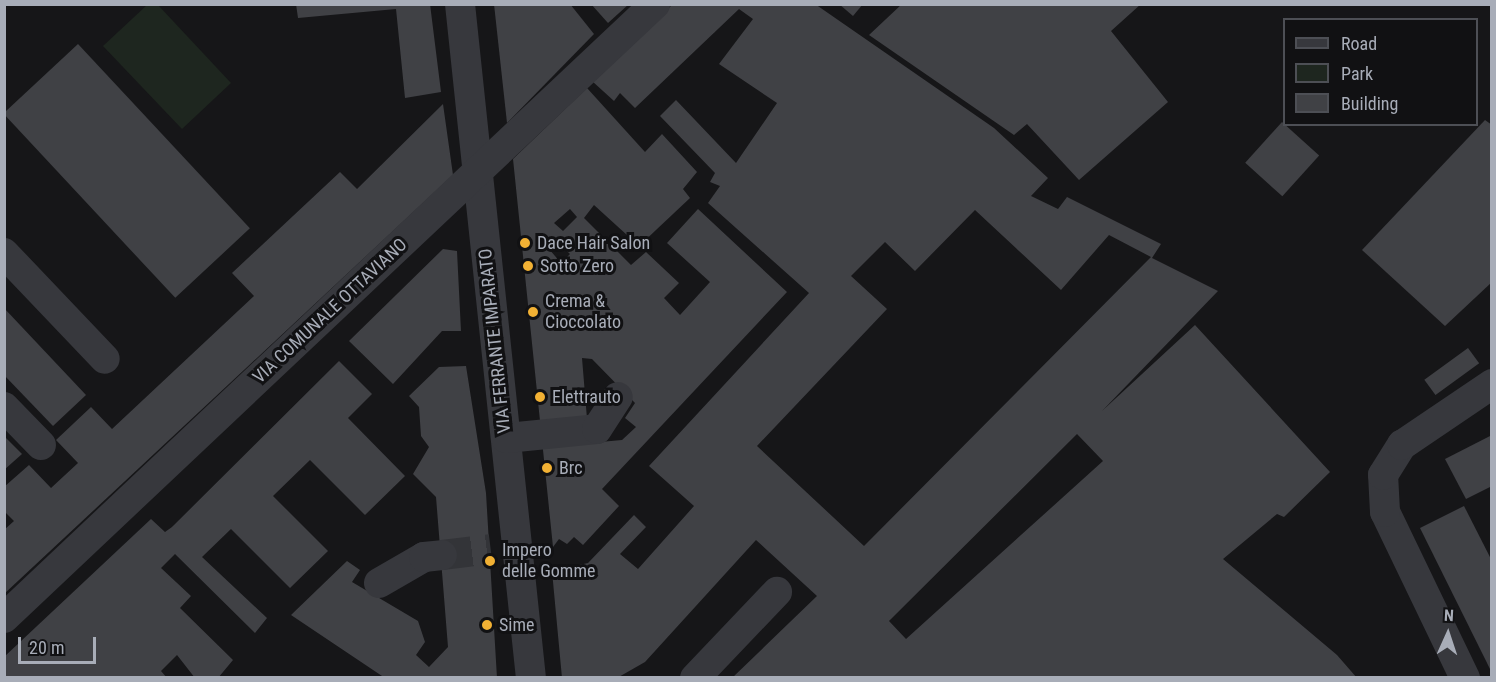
<!DOCTYPE html>
<style>
body{margin:0}
#map{position:relative;width:1496px;height:682px;overflow:hidden;background:#161618;font-family:"Roboto Condensed",sans-serif}
div>[style]{position:absolute}
.green>*{inset:0;background:#1e261f}
.building>*{inset:0;background:#404145;transform-origin:0 0}
.minor-tunnel>*{height:30px;margin-top:-15px;transform-origin:0;background:repeating-linear-gradient(90deg,#333438 0 30px,transparent 0 45px)}
.minor>*{height:30px;margin:-15px;padding:0 15px;transform-origin:15px;border-radius:15px;background:#37383d}
.dots>*{width:16px;height:16px;translate:-50% -50%;box-sizing:border-box;border:3px solid #111113;border-radius:50%}
span{translate:-50% -50%;white-space:nowrap;text-align:center;line-height:1.15;-webkit-text-stroke:6px #111113;paint-order:stroke}
.poi-label{font-size:18px;color:#a8adb8}
.left{translate:0 -50%;text-align:left}
.street-label{font-size:18px;color:#a8adb8}
.frame{position:absolute;inset:0;border:6px solid #a8adb8;pointer-events:none}
.legend{position:absolute;left:1283px;top:18px;width:195px;height:108px;box-sizing:border-box;background:#111113;border:2px solid #4d4f55;margin:0;padding:8px 10px;list-style:none;font-size:18px;color:#a8adb8}
.legend li{display:flex;align-items:center;gap:12px;height:30px}
.legend b{width:30px;border:2px solid #4d4f55}
.north{position:absolute;left:1418px;top:604px;width:60px;height:60px;-webkit-text-stroke:4px #111113;paint-order:stroke;rotate:3deg;font-size:16px;font-weight:700;line-height:24px;text-align:center;color:#a8adb8}
.north::after{content:'';display:block;margin:auto;width:21px;height:27px;background:#a8adb8;clip-path:polygon(50% 0,100% 100%,50% 72%,0 100%)}
.scale{position:absolute;left:18px;top:637px;width:78px;height:27px;box-sizing:border-box;border:3px solid #a8adb8;border-top:0;padding-left:8px;font-size:18px;line-height:21px;white-space:nowrap;color:#a8adb8;-webkit-text-stroke:4px #111113;paint-order:stroke}
</style>
<div id="map">
<div class="green">
<div style="clip-path:polygon(147px 5px,158px 5px,231px 83px,182px 129px,103px 46px)"></div>
</div>
<div class="building">
<div style="clip-path:polygon(296px 4px,430px 4px,441px 92px,405px 98px,396px 9px,298px 18px)"></div>
<div style="clip-path:polygon(494px 4px,570px 4px,594px 34px,507px 123px)"></div>
<div style="clip-path:polygon(591px 4px,629px 4px,608px 23px)"></div>
<div style="clip-path:polygon(evenodd,673px 4px,815px 4px,994px 128px,1048px 178px,1031px 196px,1058px 209px,1067px 197px,1161px 244px,1152px 258px,1218px 291px,1102px 411px,1195px 325px,1330px 472px,1284px 517px,1277px 514px,1223px 559px,1337px 655px,1357px 678px,732px 678px,817px 596px,756px 540px,645px 662px,617px 678px,562px 678px,552px 571px,588px 563px,634px 515px,646px 527px,620px 554px,638px 569px,694px 506px,649px 466px,809px 293px,708px 203px,720px 186px,710px 182px,715px 173px,660px 116px,676px 100px,736px 163px,777px 103px,719px 64px,753px 19px,739px 9px,635px 108px,620px 93px,614px 101px,592px 81px,673px 4px,975px 210px,1061px 290px,1109px 235px,1151px 257px,864px 546px,757px 446px,887px 309px,851px 276px,885px 242px,915px 271px,975px 210px,673px 4px,1077px 434px,1103px 461px,906px 639px,889px 621px,1077px 434px)"></div>
<div style="clip-path:polygon(839px 4px,863px 4px,853px 16px)"></div>
<div style="clip-path:polygon(902px 4px,1141px 4px,1111px 31px,1168px 102px,1079px 180px,1027px 124px,1014px 135px,869px 35px)"></div>
<div style="left:78px;top:44px;width:252px;height:102px;rotate:47deg"></div>
<div style="clip-path:polygon(evenodd,587px 88px,645px 152px,662px 134px,697px 172px,683px 189px,690px 198px,639px 246px,594px 205px,584px 218px,631px 265px,646px 252px,679px 283px,664px 298px,680px 315px,710px 282px,667px 243px,698px 209px,787px 292px,602px 489px,619px 506px,583px 545px,574px 537px,567px 544px,559px 539px,553px 547px,513px 159px,587px 88px,570px 209px,577px 217px,563px 231px,554px 223px,570px 209px,587px 88px,557px 241px,570px 254px,561px 263px,549px 249px,557px 241px,587px 88px,582px 358px,592px 359px,635px 403px,625px 418px,636px 427px,622px 440px,589px 443px,582px 358px)"></div>
<div style="clip-path:polygon(443px 104px,453px 175px,4px 594px,4px 530px,14px 521px,4px 511px,4px 487px,29px 465px,51px 488px,78px 463px,56px 440px,91px 407px,112px 429px,254px 296px,232px 273px,340px 172px,357px 189px)"></div>
<div style="clip-path:polygon(1485px 120px,1492px 125px,1492px 282px,1445px 326px,1362px 250px)"></div>
<div style="left:1282px;top:122px;width:50px;height:55px;rotate:42deg"></div>
<div style="clip-path:polygon(443px 249px,457px 251px,461px 331px,442px 331px,393px 384px,349px 341px)"></div>
<div style="clip-path:polygon(4px 308px,86px 395px,53px 426px,4px 375px)"></div>
<div style="left:1468px;top:348px;width:19px;height:54px;rotate:54deg"></div>
<div style="clip-path:polygon(339px 361px,372px 394px,348px 418px,405px 476px,365px 515px,310px 460px,273px 496px,328px 551px,290px 588px,231px 529px,202px 557px,267px 618px,255px 633px,175px 554px,161px 568px,191px 596px,180px 608px,233px 660px,218px 678px,195px 678px,177px 655px,161px 671px,167px 678px,4px 678px,4px 657px,151px 519px,165px 532px,172px 527px)"></div>
<div style="clip-path:polygon(466px 366px,486px 493px,497px 678px,385px 678px,291px 615px,347px 561px,360px 570px,352px 582px,418px 621px,425px 642px,416px 655px,429px 667px,448px 647px,436px 497px,413px 474px,429px 447px,421px 436px,419px 407px,409px 396px,439px 367px)"></div>
<div style="clip-path:polygon(1492px 435px,1492px 486px,1466px 499px,1445px 459px)"></div>
<div style="clip-path:polygon(4px 436px,22px 454px,4px 470px)"></div>
<div style="clip-path:polygon(1464px 506px,1492px 561px,1492px 673px,1420px 528px)"></div>
</div>
<div class="minor-tunnel">
<div style="left:442px;top:555px;width:49px;rotate:-7deg"></div>
</div>
<div class="minor">
<div style="left:460px;top:4px;width:678px;rotate:83.99deg"></div>
<div style="left:4px;top:253px;width:146px;rotate:46.4deg"></div>
<div style="left:4px;top:407px;width:53px;rotate:45.8deg"></div>
<div style="left:506px;top:438px;width:91px;rotate:-5.6deg"></div>
<div style="left:597px;top:429px;width:38px;rotate:-57deg"></div>
<div style="left:379px;top:583px;width:52px;rotate:-30deg"></div>
<div style="left:424px;top:557px;width:18px;rotate:-6deg"></div>
<div style="left:4px;top:618px;width:895px;rotate:-43.32deg"></div>
<div style="left:695px;top:678px;width:119px;rotate:-46.4deg"></div>
<div style="left:1465px;top:678px;width:184px;rotate:-115.7deg"></div>
<div style="left:1385px;top:512px;width:37px;rotate:-93deg"></div>
<div style="left:1383px;top:475px;width:36px;rotate:-58deg"></div>
<div style="left:1402px;top:445px;width:109px;rotate:-34.1deg"></div>
</div>
<div class="dots">
<div style="left:525px;top:243px;background:#f2b134"></div>
<div style="left:528px;top:266px;background:#f2b134"></div>
<div style="left:533px;top:312px;background:#f2b134"></div>
<div style="left:540px;top:397px;background:#f2b134"></div>
<div style="left:547px;top:468px;background:#f2b134"></div>
<div style="left:490px;top:561px;background:#f2b134"></div>
<div style="left:487px;top:625px;background:#f2b134"></div>
</div>
<div class="poi-label">
<span class="left" style="left:537px;top:243px">Dace Hair Salon</span>
<span class="left" style="left:540px;top:266px">Sotto Zero</span>
<span class="left" style="left:545px;top:312px">Crema &amp;<br>Cioccolato</span>
<span class="left" style="left:552px;top:397px">Elettrauto</span>
<span class="left" style="left:559px;top:468px">Brc</span>
<span class="left" style="left:502px;top:561px">Impero<br>delle Gomme</span>
<span class="left" style="left:499px;top:625px">Sime</span>
</div>
<div class="street-label">
<span style="left:330px;top:311px;rotate:-43deg">VIA COMUNALE OTTAVIANO</span>
<span style="left:495px;top:341px;rotate:-96deg">VIA FERRANTE IMPARATO</span>
</div>
<div class="frame"></div>
<ul class="legend">
<li><b style="height:8px;background:#37383d"></b>Road</li>
<li><b style="height:16px;background:#1e261f"></b>Park</li>
<li><b style="height:16px;background:#404145"></b>Building</li>
</ul>
<div class="north">N</div>
<div class="scale">20 m</div>
</div>
